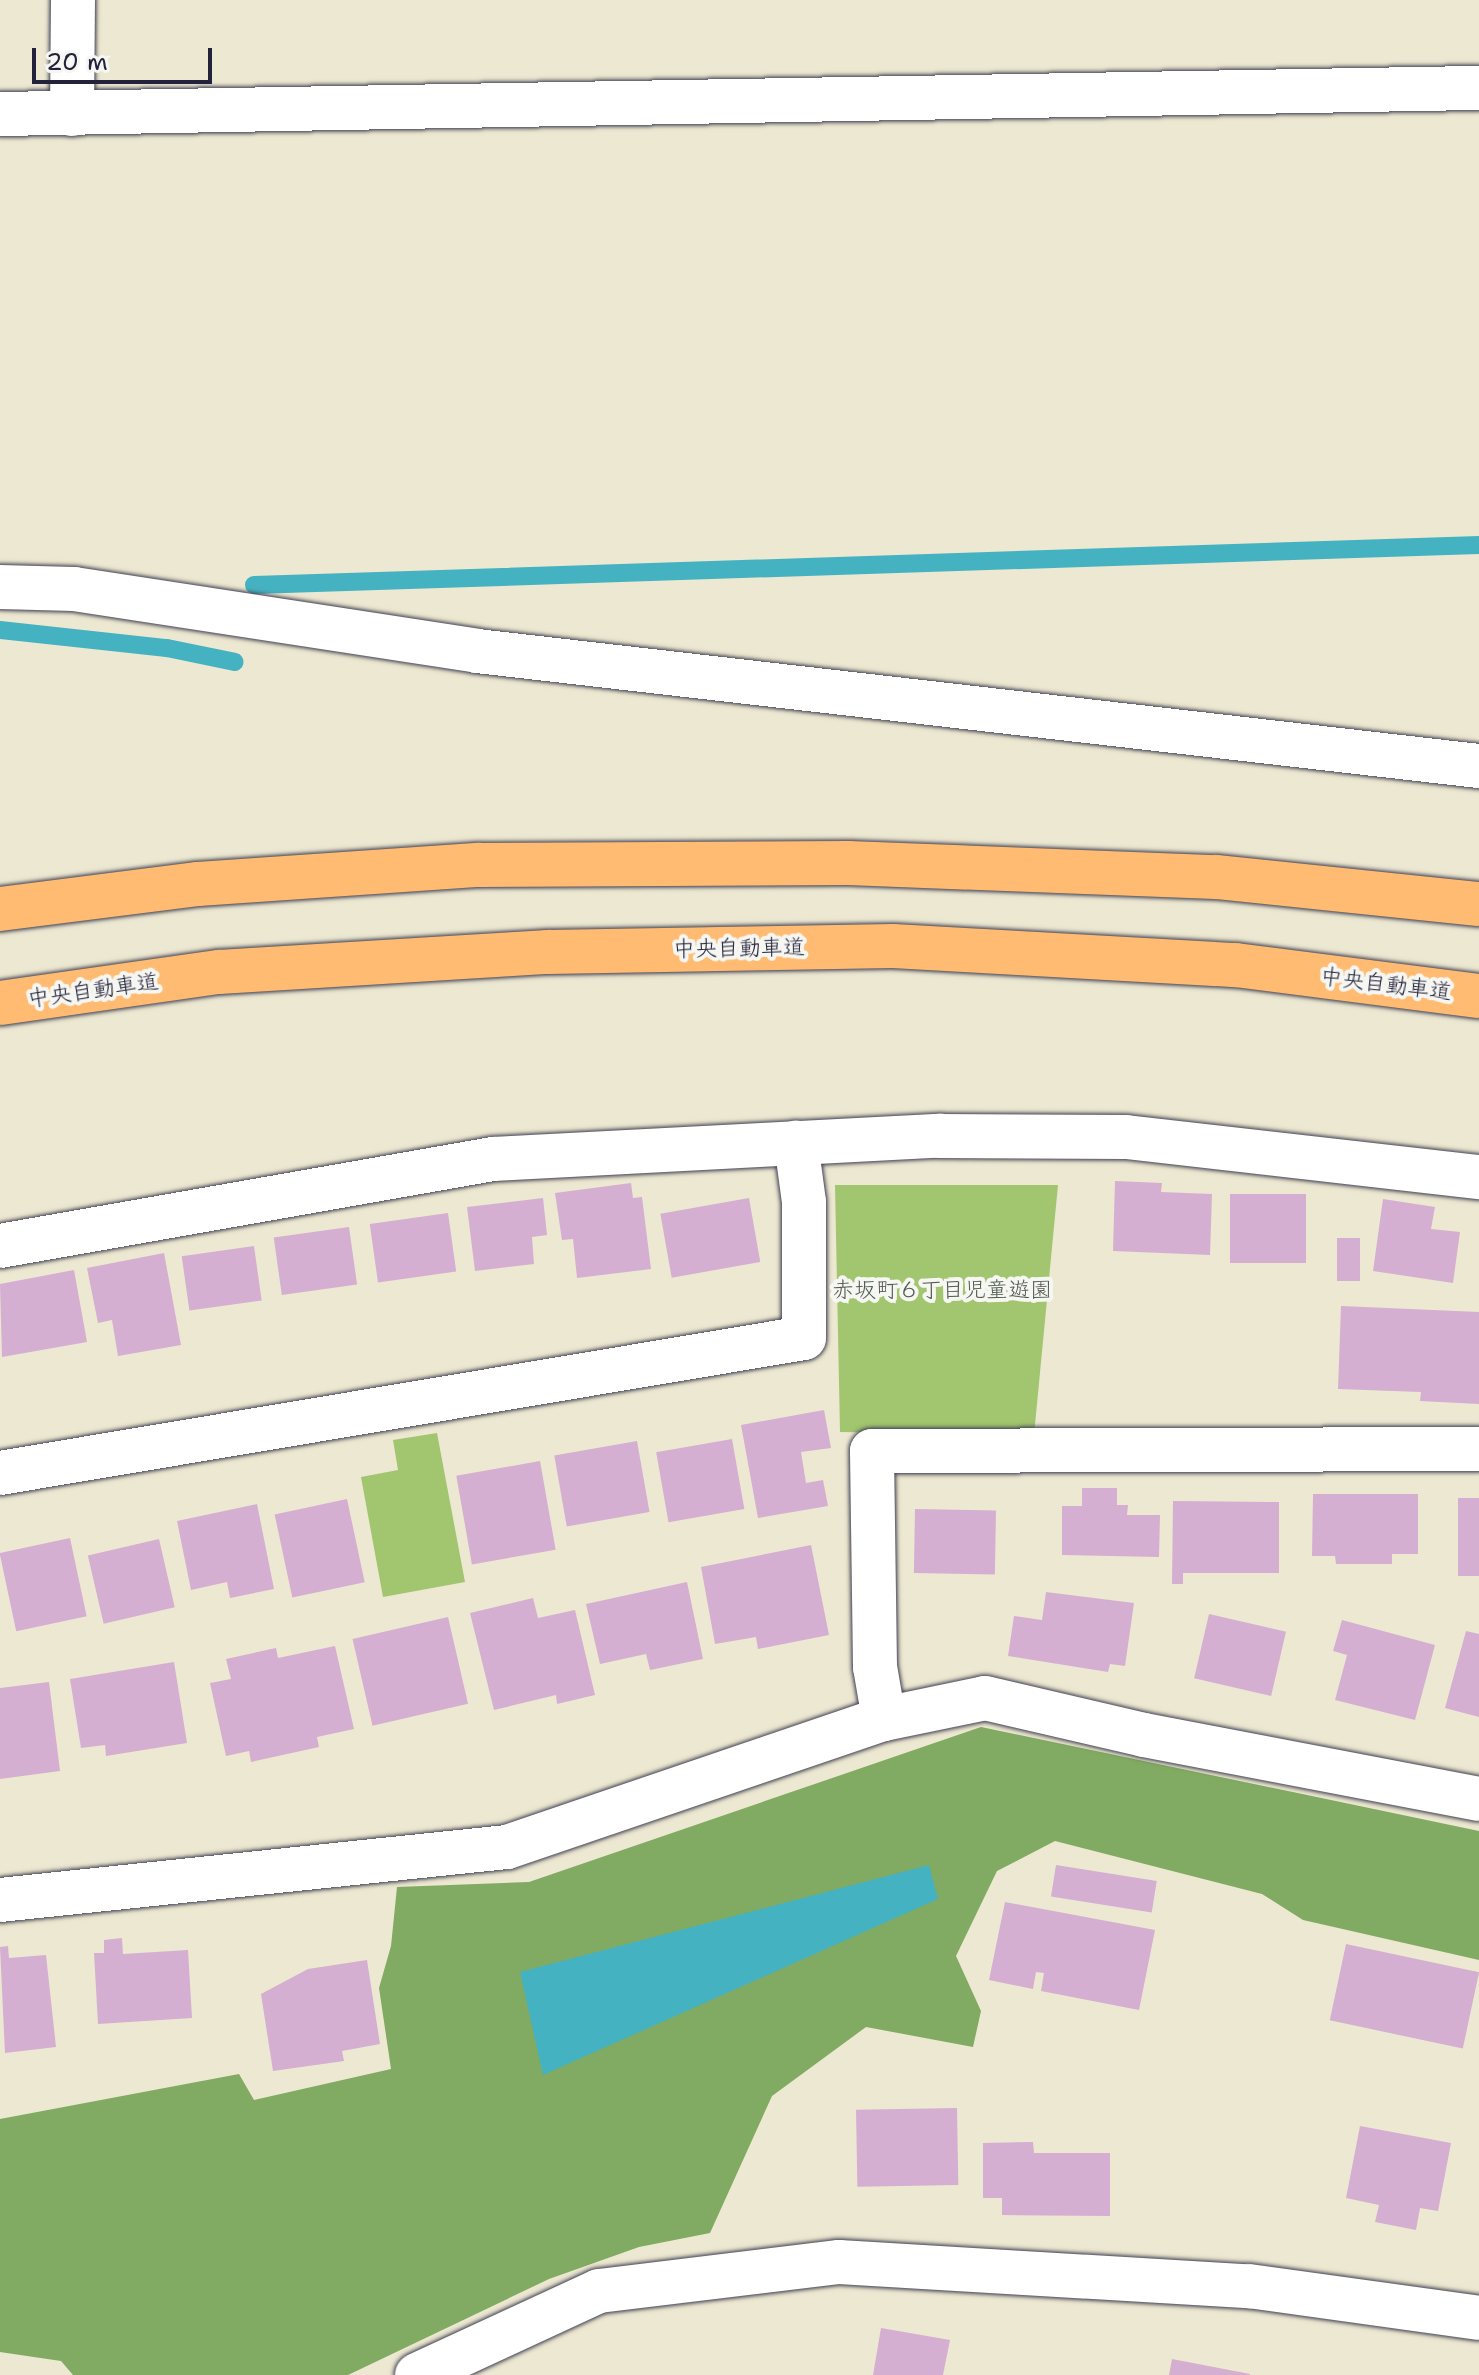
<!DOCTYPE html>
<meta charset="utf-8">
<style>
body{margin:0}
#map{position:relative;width:1479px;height:2375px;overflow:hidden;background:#ede8d1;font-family:"Shantell Sans","Klee One",sans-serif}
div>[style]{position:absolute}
.green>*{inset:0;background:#a2c56f}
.forest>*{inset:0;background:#81aa62}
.water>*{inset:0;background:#45b2c1}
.stream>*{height:18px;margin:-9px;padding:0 9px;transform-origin:9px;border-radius:9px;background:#45b2c1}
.building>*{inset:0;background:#d4afd2;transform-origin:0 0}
.roads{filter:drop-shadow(0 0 2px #404052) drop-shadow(0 0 2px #404052)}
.minor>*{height:44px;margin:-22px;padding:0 22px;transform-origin:22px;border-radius:22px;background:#fff}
.highway>*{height:44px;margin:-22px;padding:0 22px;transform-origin:22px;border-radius:22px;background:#ffbb71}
span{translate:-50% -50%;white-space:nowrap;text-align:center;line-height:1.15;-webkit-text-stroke:8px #f6f6f2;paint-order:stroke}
.street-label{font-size:22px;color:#22223b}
.park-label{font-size:22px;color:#4f5b4d}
.scale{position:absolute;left:32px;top:48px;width:180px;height:36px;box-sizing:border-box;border:4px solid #22223b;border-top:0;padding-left:10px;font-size:24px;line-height:28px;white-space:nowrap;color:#22223b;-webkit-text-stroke:6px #f6f6f2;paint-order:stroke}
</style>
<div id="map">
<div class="green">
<div style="clip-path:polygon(835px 1185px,1058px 1185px,1034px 1435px,840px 1432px)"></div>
<div style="clip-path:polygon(437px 1433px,465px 1582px,383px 1597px,361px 1477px,398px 1470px,393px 1440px)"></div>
</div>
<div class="forest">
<div style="clip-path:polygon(981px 1727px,1479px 1831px,1479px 1960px,1303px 1920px,1262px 1894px,1055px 1841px,997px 1871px,956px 1956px,981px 2011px,973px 2047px,866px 2027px,772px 2096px,710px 2233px,639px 2247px,549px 2279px,348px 2375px,73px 2375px,61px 2361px,0 2352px,0 2119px,239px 2074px,254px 2100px,391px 2069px,379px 1988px,391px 1946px,397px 1887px,529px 1882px)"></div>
</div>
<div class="water">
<div style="clip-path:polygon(929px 1865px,938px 1899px,543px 2075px,520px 1972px)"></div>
</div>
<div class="stream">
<div style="left:254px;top:585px;width:1226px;rotate:-1.87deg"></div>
<div style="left:0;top:630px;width:168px;rotate:6.2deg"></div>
<div style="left:167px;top:648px;width:69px;rotate:11.6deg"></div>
</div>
<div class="building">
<div style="clip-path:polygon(1115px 1181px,1162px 1183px,1161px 1192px,1212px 1194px,1210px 1255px,1113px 1251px)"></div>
<div style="clip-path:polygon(631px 1183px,633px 1198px,642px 1197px,651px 1269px,577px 1278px,573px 1239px,562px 1240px,555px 1193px)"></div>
<div style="left:1230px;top:1194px;width:76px;height:69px"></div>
<div style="clip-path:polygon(543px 1198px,547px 1235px,532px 1237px,534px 1264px,475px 1271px,467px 1207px)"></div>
<div style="left:749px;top:1198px;width:65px;height:90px;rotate:80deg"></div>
<div style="clip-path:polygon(1383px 1199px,1435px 1207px,1431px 1229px,1460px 1232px,1453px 1283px,1373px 1271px)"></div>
<div style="left:448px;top:1213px;width:59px;height:79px;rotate:82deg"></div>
<div style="left:349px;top:1227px;width:58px;height:76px;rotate:82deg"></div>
<div style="left:1337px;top:1238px;width:23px;height:43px"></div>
<div style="left:254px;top:1246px;width:55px;height:73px;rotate:82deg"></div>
<div style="clip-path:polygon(164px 1253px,181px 1345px,118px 1356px,112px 1320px,98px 1323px,87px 1268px)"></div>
<div style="clip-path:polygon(74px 1270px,87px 1342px,2px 1357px,0 1284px)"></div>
<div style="clip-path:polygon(1341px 1306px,1479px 1312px,1479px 1404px,1420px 1401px,1421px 1392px,1338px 1389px)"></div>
<div style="clip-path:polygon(824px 1410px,831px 1448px,801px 1452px,806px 1483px,823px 1480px,828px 1506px,758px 1518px,741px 1425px)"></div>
<div style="left:732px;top:1439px;width:71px;height:77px;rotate:80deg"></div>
<div style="left:637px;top:1441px;width:72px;height:84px;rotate:80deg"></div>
<div style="left:540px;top:1461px;width:90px;height:85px;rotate:80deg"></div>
<div style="clip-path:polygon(1082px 1488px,1117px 1488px,1117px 1505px,1128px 1505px,1127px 1515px,1160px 1515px,1159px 1557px,1062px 1555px,1062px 1506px,1082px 1506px)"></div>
<div style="clip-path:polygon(1313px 1494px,1418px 1494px,1418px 1554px,1392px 1554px,1392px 1564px,1336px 1564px,1335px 1556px,1312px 1556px)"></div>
<div style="left:1458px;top:1498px;width:21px;height:78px"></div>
<div style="left:347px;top:1499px;width:85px;height:74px;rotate:78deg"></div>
<div style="clip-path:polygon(1173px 1501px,1279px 1502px,1279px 1573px,1183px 1573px,1183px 1584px,1172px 1584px)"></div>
<div style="clip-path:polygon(257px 1504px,274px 1589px,230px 1598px,227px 1582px,191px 1590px,177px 1521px)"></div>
<div style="left:915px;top:1509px;width:81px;height:64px;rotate:1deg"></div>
<div style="left:70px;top:1538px;width:80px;height:72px;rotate:78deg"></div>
<div style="left:159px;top:1539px;width:70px;height:73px;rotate:77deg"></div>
<div style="clip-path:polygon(811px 1545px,829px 1635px,758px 1649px,756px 1637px,715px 1644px,701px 1567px)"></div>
<div style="clip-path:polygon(687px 1582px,703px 1659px,650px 1670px,646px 1654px,600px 1664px,586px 1604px)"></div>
<div style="clip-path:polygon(1046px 1592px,1134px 1603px,1125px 1666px,1110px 1664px,1108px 1672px,1008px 1656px,1014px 1616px,1042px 1620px)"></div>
<div style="clip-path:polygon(533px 1598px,538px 1618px,575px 1610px,595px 1695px,557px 1704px,556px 1695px,494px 1710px,470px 1613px)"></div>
<div style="left:1209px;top:1614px;width:79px;height:66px;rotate:13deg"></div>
<div style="left:448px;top:1617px;width:89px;height:98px;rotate:77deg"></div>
<div style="clip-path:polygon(1342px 1620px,1435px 1645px,1415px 1720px,1335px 1700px,1347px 1655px,1333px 1651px)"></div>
<div style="clip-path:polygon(1466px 1631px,1479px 1634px,1479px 1717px,1445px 1708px)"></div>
<div style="clip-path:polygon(335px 1646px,354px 1729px,317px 1737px,319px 1747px,251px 1762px,249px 1751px,226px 1756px,210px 1683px,231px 1679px,226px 1659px,276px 1648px,278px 1658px)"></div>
<div style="clip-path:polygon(174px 1662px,187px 1743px,106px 1756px,105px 1745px,81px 1748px,70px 1679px)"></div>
<div style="clip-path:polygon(49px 1682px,60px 1771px,0 1779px,0 1688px)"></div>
<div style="left:1056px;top:1865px;width:102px;height:32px;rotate:9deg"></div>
<div style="clip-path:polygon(1005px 1902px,1155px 1930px,1139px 2010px,1041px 1991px,1044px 1973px,1036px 1972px,1033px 1989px,989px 1980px)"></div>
<div style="clip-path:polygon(122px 1938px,123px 1954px,188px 1950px,192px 2018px,98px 2024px,94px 1953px,104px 1953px,104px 1940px)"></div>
<div style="left:1346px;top:1944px;width:136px;height:78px;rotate:12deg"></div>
<div style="clip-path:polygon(8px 1946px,9px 1958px,46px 1955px,56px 2047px,5px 2053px,0 1947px)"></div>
<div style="clip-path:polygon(367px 1960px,380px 2044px,342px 2051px,344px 2061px,273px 2071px,261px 1994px,308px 1969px)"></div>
<div style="left:957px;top:2108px;width:77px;height:101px;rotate:89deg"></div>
<div style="clip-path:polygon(1360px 2126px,1451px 2143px,1438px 2211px,1420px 2208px,1416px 2230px,1375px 2222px,1379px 2205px,1346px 2198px)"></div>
<div style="clip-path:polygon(1033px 2142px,1034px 2153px,1110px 2153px,1110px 2216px,1002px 2215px,1002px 2198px,983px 2198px,983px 2143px)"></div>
<div style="clip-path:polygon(881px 2328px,950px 2340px,943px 2375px,873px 2375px)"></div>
<div style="clip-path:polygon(1172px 2359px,1250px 2374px,1250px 2375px,1169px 2375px)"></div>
</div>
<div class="roads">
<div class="minor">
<div style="left:0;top:114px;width:1479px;rotate:-1.01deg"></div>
<div style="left:72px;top:114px;width:114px;rotate:-89.5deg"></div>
<div style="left:0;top:587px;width:74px;rotate:1.5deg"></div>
<div style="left:74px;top:589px;width:408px;rotate:8.7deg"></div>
<div style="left:477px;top:651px;width:1009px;rotate:6.55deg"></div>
<div style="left:0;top:1246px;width:501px;rotate:-10.01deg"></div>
<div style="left:493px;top:1159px;width:447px;rotate:-3deg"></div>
<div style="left:939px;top:1136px;width:187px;rotate:0.3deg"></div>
<div style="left:1126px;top:1137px;width:355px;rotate:6.5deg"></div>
<div style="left:0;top:1473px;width:815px;rotate:-9.53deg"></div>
<div style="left:804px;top:1338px;width:136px;rotate:-90deg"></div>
<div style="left:804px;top:1202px;width:60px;rotate:-97.7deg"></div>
<div style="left:884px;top:1719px;width:53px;rotate:-99.8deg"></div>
<div style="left:875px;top:1667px;width:216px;rotate:-90.8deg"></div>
<div style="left:872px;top:1451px;width:607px;rotate:-0.19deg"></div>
<div style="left:0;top:1900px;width:510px;rotate:-5.97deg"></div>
<div style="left:507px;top:1847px;width:398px;rotate:-18.8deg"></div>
<div style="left:884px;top:1719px;width:103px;rotate:-11.7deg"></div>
<div style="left:985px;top:1698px;width:163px;rotate:13.1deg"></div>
<div style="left:1144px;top:1735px;width:341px;rotate:10.8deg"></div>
<div style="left:417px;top:2375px;width:200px;rotate:-24.8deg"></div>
<div style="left:599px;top:2291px;width:242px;rotate:-6.9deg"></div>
<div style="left:839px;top:2262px;width:411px;rotate:3.4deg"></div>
<div style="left:1249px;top:2286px;width:232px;rotate:7.9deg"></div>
</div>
<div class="highway">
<div style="left:0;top:909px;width:200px;rotate:-7.2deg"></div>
<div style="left:198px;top:884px;width:282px;rotate:-3.9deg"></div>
<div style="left:479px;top:865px;width:369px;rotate:-0.3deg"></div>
<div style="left:848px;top:863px;width:368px;rotate:2.2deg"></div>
<div style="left:1216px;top:877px;width:264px;rotate:5.9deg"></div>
<div style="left:0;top:1003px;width:221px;rotate:-8.1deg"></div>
<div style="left:219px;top:972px;width:330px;rotate:-3.5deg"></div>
<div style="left:548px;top:952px;width:345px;rotate:-1deg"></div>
<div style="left:893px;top:946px;width:344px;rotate:3.2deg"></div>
<div style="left:1236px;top:965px;width:245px;rotate:7.3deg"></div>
</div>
</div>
<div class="street-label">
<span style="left:739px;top:948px;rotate:-1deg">中央自動車道</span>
<span style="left:1386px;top:984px;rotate:7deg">中央自動車道</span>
<span style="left:93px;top:990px;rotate:-8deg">中央自動車道</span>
</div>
<div class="park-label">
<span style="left:942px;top:1290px">赤坂町６丁目児童遊園</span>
</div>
<div class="scale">20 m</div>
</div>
